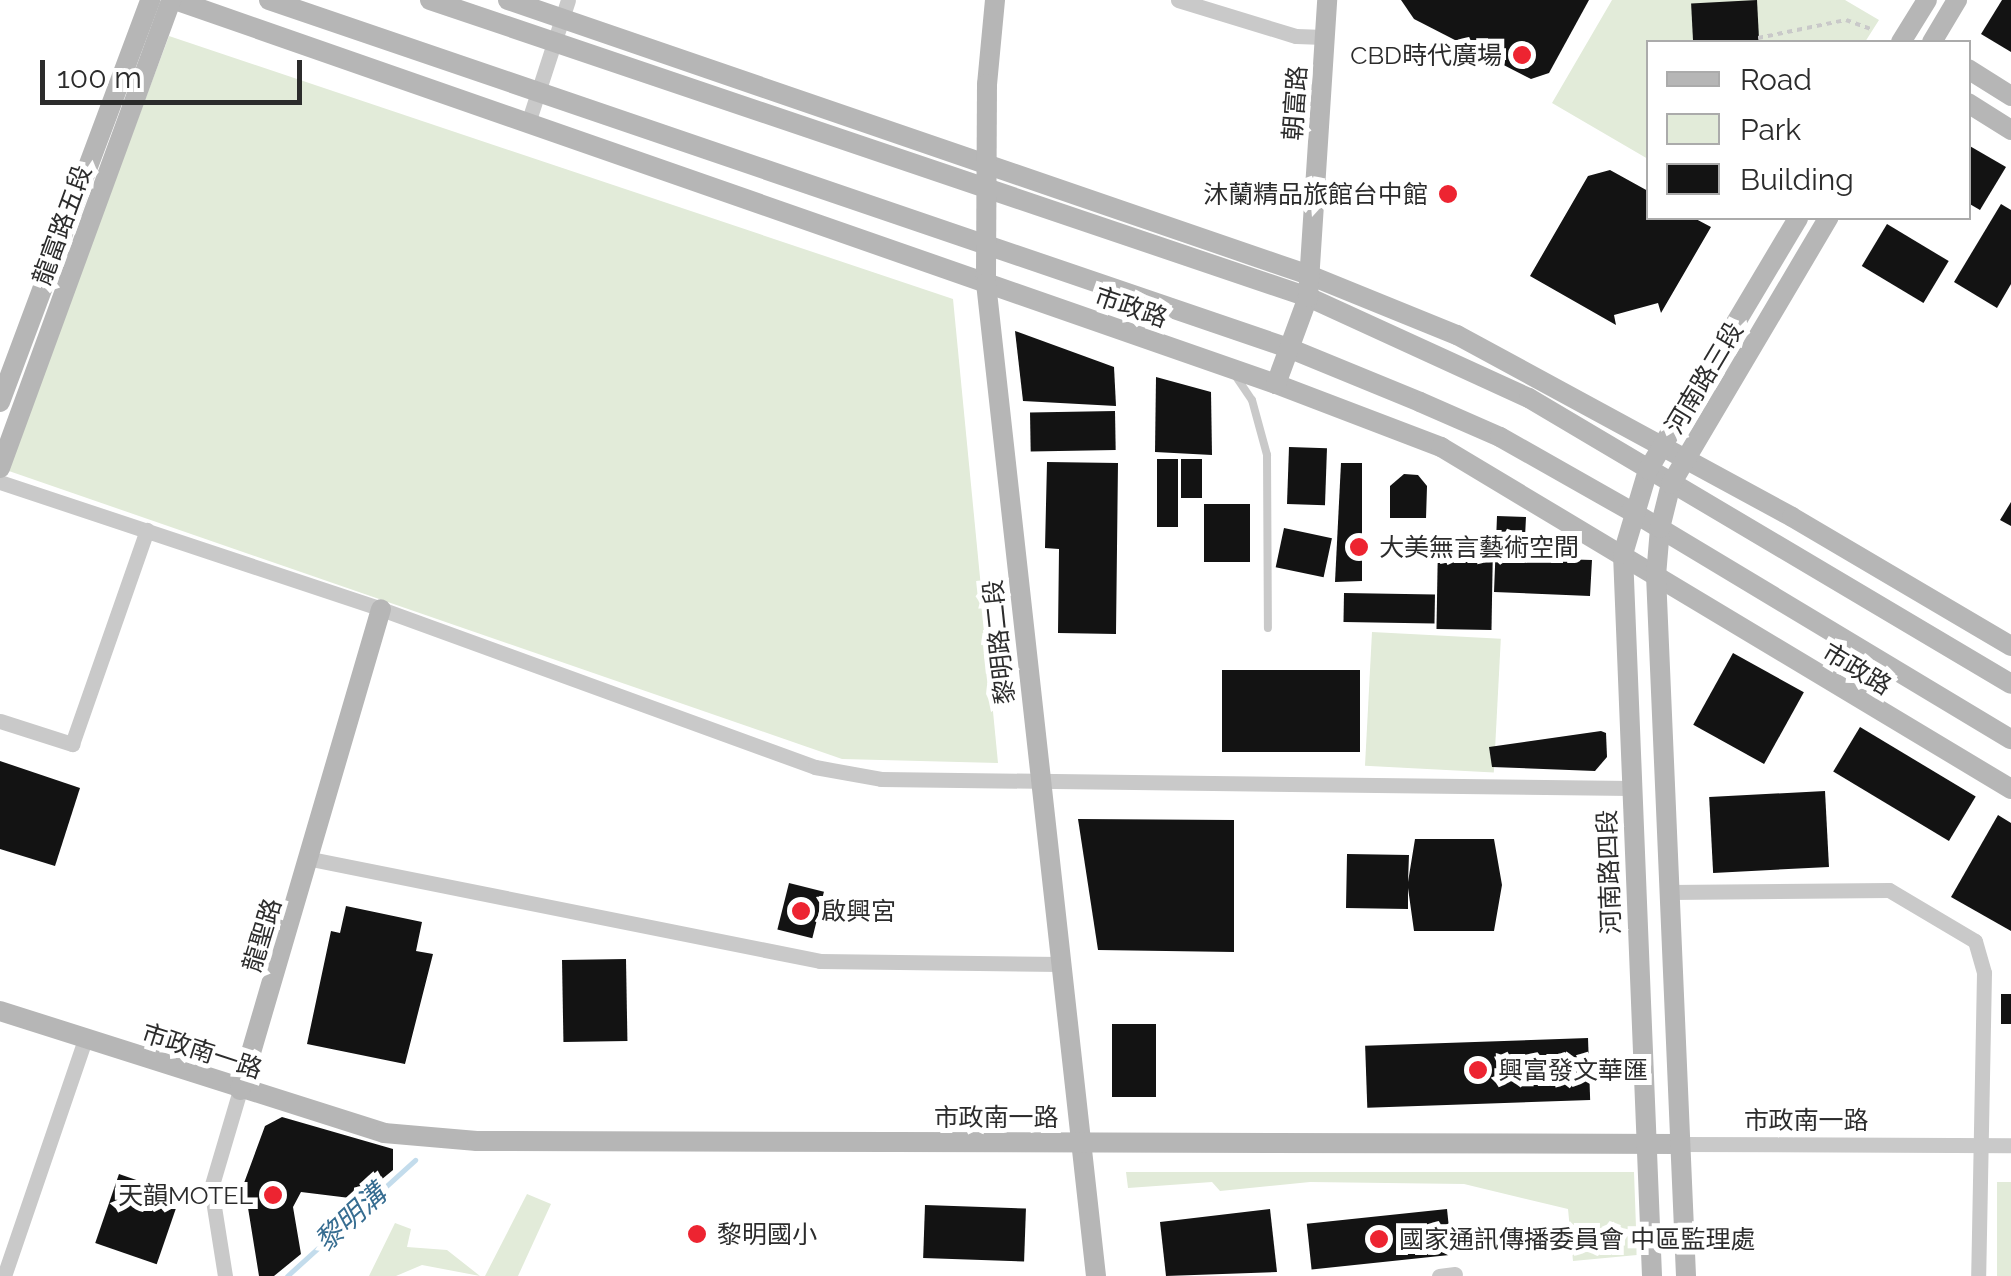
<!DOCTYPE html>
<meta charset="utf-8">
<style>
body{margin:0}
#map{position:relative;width:2011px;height:1276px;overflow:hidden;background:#fff;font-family:Raleway,"Noto Sans TC",sans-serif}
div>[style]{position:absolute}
.green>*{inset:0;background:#e2ebd9;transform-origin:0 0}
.stream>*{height:5px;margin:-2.5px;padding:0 2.5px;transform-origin:2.5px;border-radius:2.5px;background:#c3dcec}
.building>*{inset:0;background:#131313;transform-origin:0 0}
.path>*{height:4px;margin-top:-2px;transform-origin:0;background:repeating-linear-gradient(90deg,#c9c9c9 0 5px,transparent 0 10px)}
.lane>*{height:8px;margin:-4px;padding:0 4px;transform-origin:4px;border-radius:4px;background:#c9c9c9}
.street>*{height:15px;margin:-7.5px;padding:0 7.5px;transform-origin:7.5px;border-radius:7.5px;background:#c9c9c9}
.secondary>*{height:20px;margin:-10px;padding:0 10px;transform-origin:10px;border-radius:10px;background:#b6b6b6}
.dots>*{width:28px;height:28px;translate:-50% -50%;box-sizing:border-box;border:5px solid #fff;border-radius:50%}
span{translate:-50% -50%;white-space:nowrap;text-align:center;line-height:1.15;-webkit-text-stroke:10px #fff;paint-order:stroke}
.poi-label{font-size:25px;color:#2c2c2c}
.right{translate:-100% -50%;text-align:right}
.left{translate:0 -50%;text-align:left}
.street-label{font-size:25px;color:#2c2c2c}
.water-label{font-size:28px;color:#376d91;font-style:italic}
.legend{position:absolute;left:1646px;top:40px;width:325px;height:180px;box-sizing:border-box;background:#fff;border:2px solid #ababab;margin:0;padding:12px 18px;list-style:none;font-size:30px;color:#2c2c2c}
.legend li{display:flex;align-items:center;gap:20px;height:50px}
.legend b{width:50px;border:2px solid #ababab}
.scale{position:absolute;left:40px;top:60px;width:262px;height:45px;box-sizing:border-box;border:5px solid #2c2c2c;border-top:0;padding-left:12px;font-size:30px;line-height:35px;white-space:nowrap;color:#2c2c2c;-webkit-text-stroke:8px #fff;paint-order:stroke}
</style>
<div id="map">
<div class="green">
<div style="clip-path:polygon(1612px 0,1845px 0,1879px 20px,1865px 42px,1648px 42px,1648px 159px,1552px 103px)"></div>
<div style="clip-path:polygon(169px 36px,953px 299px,998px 763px,842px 759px,6px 470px)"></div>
<div style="left:1372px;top:632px;width:129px;height:134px;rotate:3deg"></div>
<div style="clip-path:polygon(1126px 1172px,1634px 1172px,1637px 1255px,1573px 1261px,1568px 1209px,1464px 1184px,1310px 1182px,1220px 1191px,1212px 1182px,1128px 1188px)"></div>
<div style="left:1997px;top:1182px;width:14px;height:94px"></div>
<div style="clip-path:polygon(527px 1194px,551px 1204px,518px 1276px,485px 1276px)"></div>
<div style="clip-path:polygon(395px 1223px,411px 1229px,407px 1247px,447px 1250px,480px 1276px,422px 1265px,396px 1276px,369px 1276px)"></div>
</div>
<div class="stream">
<div style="left:287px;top:1276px;width:173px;rotate:-42.2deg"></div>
</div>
<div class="building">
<div style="clip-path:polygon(1401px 0,1589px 0,1549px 73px,1531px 79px,1414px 19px)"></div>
<div style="left:1757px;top:0;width:42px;height:66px;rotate:87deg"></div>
<div style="clip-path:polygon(2002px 0,2011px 0,2011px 52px,1981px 34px)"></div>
<div style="clip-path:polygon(1968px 145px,2006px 167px,1980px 210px,1968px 203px)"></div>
<div style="clip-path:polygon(1610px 170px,1648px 191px,1648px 218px,1694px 218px,1711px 227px,1661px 313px,1658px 303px,1614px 315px,1616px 325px,1530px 276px,1588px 176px)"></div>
<div style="clip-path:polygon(2001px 204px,2011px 210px,2011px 284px,1997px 308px,1954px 282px)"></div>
<div style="left:1887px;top:224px;width:72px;height:49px;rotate:31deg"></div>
<div style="clip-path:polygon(1015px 331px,1114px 367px,1116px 406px,1023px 401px)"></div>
<div style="clip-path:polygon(1156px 377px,1211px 392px,1212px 455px,1155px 452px)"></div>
<div style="left:1115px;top:411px;width:39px;height:85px;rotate:89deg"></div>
<div style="left:1289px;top:447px;width:38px;height:57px;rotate:2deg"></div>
<div style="left:1157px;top:459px;width:21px;height:68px"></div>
<div style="left:1181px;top:459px;width:21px;height:39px"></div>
<div style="clip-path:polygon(1047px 462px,1118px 463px,1116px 634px,1058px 633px,1059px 549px,1045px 548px)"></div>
<div style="clip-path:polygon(1341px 463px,1362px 463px,1362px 581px,1335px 582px)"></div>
<div style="clip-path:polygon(1404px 474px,1418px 475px,1427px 486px,1426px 518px,1390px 518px,1390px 486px)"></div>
<div style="clip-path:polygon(2011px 502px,2011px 526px,2000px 520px)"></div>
<div style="left:1204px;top:504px;width:46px;height:58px"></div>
<div style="clip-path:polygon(1497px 516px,1526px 517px,1524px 558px,1592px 560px,1590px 596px,1494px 592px)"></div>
<div style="left:1284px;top:528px;width:49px;height:40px;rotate:12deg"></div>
<div style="left:1438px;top:542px;width:55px;height:87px;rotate:1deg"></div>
<div style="left:1344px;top:593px;width:91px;height:29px;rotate:1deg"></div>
<div style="left:1733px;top:653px;width:81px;height:82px;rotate:29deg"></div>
<div style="left:1222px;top:670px;width:138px;height:82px"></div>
<div style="left:1860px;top:727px;width:135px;height:52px;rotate:31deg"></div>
<div style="clip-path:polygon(1601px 731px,1606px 733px,1607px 757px,1595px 771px,1492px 767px,1489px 747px)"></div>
<div style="clip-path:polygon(0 761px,80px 788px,55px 866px,0 849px)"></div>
<div style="left:1825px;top:791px;width:76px;height:116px;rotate:87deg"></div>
<div style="clip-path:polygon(1998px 815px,2011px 823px,2011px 931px,1951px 897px)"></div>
<div style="clip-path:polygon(1078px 819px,1234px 820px,1234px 952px,1098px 950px)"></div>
<div style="clip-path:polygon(1415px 839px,1494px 839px,1502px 885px,1494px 931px,1414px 931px,1408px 888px,1408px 909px,1346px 908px,1347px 854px,1409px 855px,1408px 882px)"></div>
<div style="left:789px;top:883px;width:36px;height:48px;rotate:14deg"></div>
<div style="clip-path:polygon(346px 906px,422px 922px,416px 951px,433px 954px,405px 1064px,307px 1044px,331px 931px,340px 933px)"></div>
<div style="left:626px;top:959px;width:82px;height:64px;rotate:89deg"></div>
<div style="left:2001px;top:994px;width:10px;height:30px"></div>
<div style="left:1112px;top:1024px;width:44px;height:73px"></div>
<div style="left:1588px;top:1038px;width:62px;height:223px;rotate:88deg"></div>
<div style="clip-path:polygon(282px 1117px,393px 1149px,393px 1170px,358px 1199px,301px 1192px,293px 1207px,301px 1254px,274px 1276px,259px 1276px,244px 1183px,265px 1126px)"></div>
<div style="left:119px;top:1174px;width:65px;height:73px;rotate:19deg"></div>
<div style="left:925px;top:1205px;width:101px;height:53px;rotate:2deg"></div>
<div style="clip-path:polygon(1270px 1209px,1277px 1272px,1166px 1276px,1160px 1222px)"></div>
<div style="left:1447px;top:1209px;width:46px;height:141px;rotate:84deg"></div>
</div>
<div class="path">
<div style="left:1758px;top:38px;width:90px;rotate:-11.6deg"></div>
<div style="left:1846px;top:20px;width:29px;rotate:20deg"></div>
</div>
<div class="lane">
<div style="left:1235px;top:375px;width:30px;rotate:56deg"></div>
<div style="left:1252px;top:400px;width:57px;rotate:74.7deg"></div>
<div style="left:1267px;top:455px;width:173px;rotate:89.7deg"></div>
</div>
<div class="street">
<div style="left:1178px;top:0;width:123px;rotate:17deg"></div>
<div style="left:1296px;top:36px;width:28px;rotate:2deg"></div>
<div style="left:528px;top:123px;width:129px;rotate:-72deg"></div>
<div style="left:0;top:482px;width:402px;rotate:18.4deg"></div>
<div style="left:381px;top:609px;width:462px;rotate:20deg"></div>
<div style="left:815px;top:767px;width:67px;rotate:10.3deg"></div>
<div style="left:881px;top:779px;width:750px;rotate:0.69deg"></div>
<div style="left:0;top:721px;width:76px;rotate:17.7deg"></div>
<div style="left:72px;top:744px;width:227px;rotate:-70.7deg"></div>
<div style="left:311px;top:859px;width:519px;rotate:11.33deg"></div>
<div style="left:820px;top:961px;width:241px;rotate:0.7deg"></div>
<div style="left:1669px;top:892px;width:220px;rotate:-0.5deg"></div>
<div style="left:1889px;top:890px;width:100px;rotate:30.7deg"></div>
<div style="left:1975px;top:941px;width:33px;rotate:74deg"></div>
<div style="left:1984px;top:973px;width:303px;rotate:91.1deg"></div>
<div style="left:1678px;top:1144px;width:333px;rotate:0.2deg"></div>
<div style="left:4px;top:1276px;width:250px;rotate:-71.1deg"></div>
<div style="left:225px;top:1276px;width:89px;rotate:-99deg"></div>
<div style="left:211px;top:1188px;width:102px;rotate:-73.5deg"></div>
<div style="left:1439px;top:1276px;width:16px;rotate:-7deg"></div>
</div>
<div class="secondary">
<div style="left:175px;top:0;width:1166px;rotate:19.23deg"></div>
<div style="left:1276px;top:384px;width:177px;rotate:20.9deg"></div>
<div style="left:1441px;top:447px;width:665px;rotate:30.96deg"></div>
<div style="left:269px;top:0;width:1080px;rotate:18.85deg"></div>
<div style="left:1291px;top:349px;width:139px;rotate:22.3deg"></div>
<div style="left:1420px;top:402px;width:87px;rotate:23.6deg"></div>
<div style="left:1500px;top:437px;width:150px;rotate:29.5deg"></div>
<div style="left:1631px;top:511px;width:443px;rotate:31deg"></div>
<div style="left:430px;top:0;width:927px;rotate:18.69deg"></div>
<div style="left:1308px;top:297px;width:243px;rotate:24.6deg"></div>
<div style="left:1529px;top:398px;width:560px;rotate:30.68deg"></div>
<div style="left:508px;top:0;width:847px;rotate:18.95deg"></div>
<div style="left:1309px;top:275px;width:160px;rotate:22.1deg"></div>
<div style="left:1457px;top:335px;width:381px;rotate:28.5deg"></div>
<div style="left:1792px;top:517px;width:254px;rotate:30.5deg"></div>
<div style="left:995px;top:0;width:84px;rotate:95.4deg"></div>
<div style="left:987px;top:84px;width:199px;rotate:90.3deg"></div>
<div style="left:986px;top:283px;width:999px;rotate:83.68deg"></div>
<div style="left:1901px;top:42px;width:49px;rotate:-58.2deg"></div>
<div style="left:1932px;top:42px;width:49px;rotate:-59.2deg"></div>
<div style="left:1968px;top:69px;width:51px;rotate:32.1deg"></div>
<div style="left:1968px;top:103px;width:51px;rotate:32.1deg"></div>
<div style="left:1276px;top:384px;width:93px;rotate:-69.8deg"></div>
<div style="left:1308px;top:297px;width:298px;rotate:-86.3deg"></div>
<div style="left:0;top:402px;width:429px;rotate:-69.5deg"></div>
<div style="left:0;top:468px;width:498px;rotate:-69.9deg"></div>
<div style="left:0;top:1011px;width:403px;rotate:17.6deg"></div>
<div style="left:384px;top:1133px;width:93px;rotate:4.9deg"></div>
<div style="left:477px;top:1141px;width:1201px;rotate:0.14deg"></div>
<div style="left:240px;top:1090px;width:501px;rotate:-73.66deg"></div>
<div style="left:1652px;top:1276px;width:723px;rotate:-92.3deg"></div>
<div style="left:1623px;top:554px;width:88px;rotate:-73.4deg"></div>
<div style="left:1648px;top:470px;width:293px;rotate:-59.2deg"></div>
<div style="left:1686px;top:1276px;width:701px;rotate:-92.45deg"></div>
<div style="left:1656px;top:576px;width:48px;rotate:-85.2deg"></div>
<div style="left:1660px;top:528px;width:45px;rotate:-76deg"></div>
<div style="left:1671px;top:484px;width:309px;rotate:-59.4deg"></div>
</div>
<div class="dots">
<div style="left:1522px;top:55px;background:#ed2431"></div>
<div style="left:1448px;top:194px;background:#ed2431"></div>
<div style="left:1359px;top:547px;background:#ed2431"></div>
<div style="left:801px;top:911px;background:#ed2431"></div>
<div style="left:1478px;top:1070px;background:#ed2431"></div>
<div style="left:273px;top:1195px;background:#ed2431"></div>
<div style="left:697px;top:1234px;background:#ed2431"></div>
<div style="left:1379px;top:1239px;background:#ed2431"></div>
</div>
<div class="poi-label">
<span class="right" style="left:1502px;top:55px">CBD時代廣場</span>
<span class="right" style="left:1428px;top:194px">沐蘭精品旅館台中館</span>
<span class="left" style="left:1379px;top:547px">大美無言藝術空間</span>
<span class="left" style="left:821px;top:911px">啟興宮</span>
<span class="left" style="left:1498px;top:1070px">興富發文華匯</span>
<span class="right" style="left:253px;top:1195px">天韻MOTEL</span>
<span class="left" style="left:717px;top:1234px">黎明國小</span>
<span class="left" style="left:1399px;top:1239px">國家通訊傳播委員會 中區監理處</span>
</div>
<div class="street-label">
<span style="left:1295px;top:103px;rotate:-86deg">朝富路</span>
<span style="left:62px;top:225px;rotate:-70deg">龍富路五段</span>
<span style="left:1131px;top:307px;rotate:19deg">市政路</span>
<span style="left:1704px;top:378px;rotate:-59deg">河南路三段</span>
<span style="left:999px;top:642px;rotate:-96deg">黎明路二段</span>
<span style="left:1857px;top:669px;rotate:31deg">市政路</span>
<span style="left:1609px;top:872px;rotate:-92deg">河南路四段</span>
<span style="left:262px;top:935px;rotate:-73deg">龍聖路</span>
<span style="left:202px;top:1051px;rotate:18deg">市政南一路</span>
<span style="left:996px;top:1117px">市政南一路</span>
<span style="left:1806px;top:1120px">市政南一路</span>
</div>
<div class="water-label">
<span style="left:351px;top:1218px;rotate:-42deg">黎明溝</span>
</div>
<ul class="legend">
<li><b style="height:12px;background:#b6b6b6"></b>Road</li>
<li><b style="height:28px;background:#e2ebd9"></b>Park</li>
<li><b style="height:28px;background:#131313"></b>Building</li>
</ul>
<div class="scale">100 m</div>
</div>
